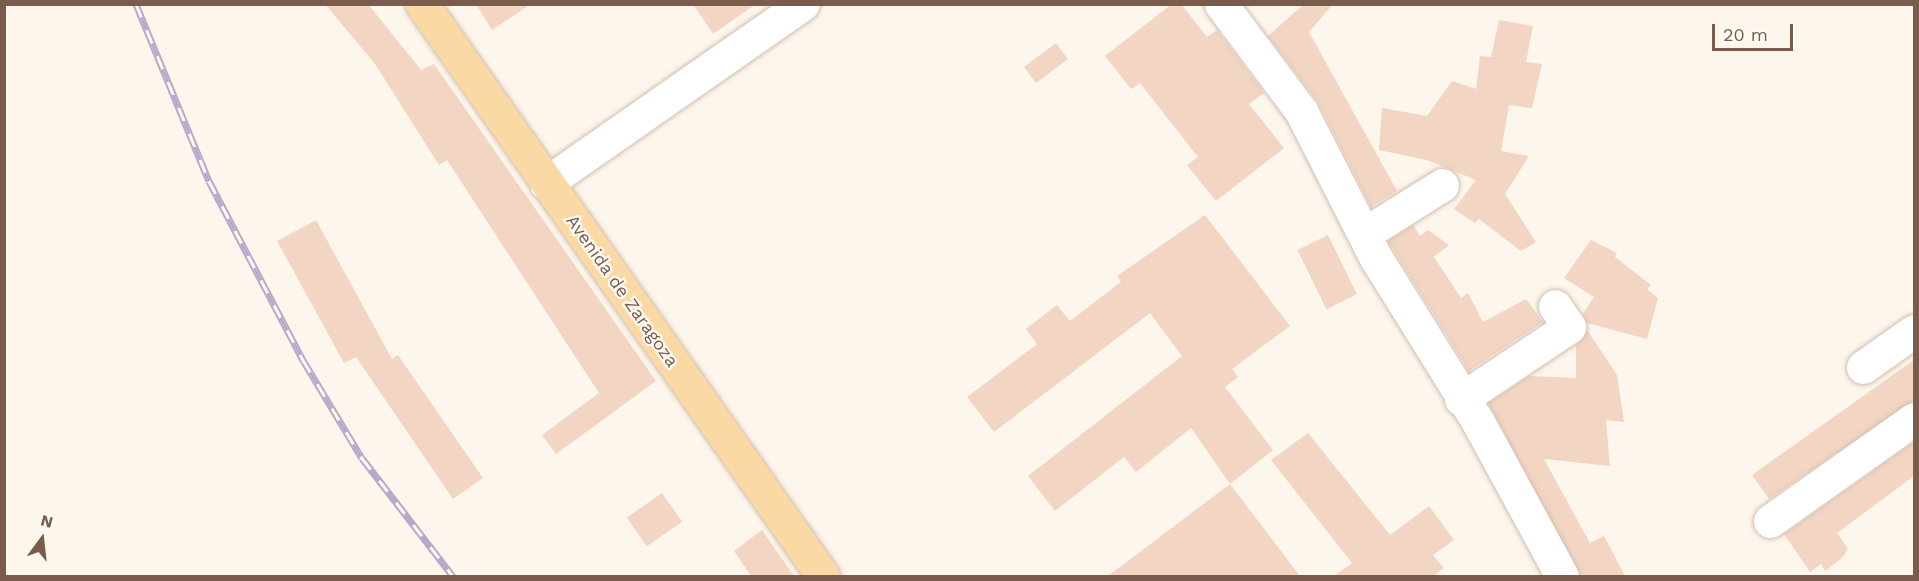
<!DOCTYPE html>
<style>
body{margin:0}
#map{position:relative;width:1919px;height:581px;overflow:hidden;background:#fdf6ec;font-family:"Work Sans",sans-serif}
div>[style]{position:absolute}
.building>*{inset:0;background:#f3d5c3;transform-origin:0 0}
.roads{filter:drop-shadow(0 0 2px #d1beb0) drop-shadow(0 0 2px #d1beb0)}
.minor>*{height:33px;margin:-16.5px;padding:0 16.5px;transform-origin:16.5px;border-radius:16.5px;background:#fff}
.major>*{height:33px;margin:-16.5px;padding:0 16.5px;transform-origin:16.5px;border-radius:16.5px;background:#fbd9a5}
.rail>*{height:7px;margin-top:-3.5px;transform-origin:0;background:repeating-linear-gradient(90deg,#fffaf3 0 14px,#b9a8c9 0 28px);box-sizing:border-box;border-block:2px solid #b9a8c9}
span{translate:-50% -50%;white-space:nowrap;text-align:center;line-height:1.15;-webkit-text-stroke:4.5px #fffaf3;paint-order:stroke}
.street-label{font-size:18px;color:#7a5c4d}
.frame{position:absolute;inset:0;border:6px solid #7a5c4d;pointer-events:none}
.north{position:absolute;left:12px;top:509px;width:60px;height:60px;-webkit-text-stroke:4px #fffaf3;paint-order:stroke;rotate:15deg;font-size:16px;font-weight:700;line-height:24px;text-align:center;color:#7a5c4d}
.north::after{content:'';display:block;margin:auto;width:21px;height:27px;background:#7a5c4d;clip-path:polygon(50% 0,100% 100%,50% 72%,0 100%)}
.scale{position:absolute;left:1712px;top:24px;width:81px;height:27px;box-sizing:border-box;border:3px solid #7a5c4d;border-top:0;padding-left:8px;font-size:18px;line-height:21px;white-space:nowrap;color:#7a5c4d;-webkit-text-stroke:4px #fffaf3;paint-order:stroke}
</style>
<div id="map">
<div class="building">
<div style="clip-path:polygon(325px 4px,368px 4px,421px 70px,434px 64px,656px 381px,556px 454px,542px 435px,599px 393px,447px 160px,439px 165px,375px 64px)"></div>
<div style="clip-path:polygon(476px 4px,531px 4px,492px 30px)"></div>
<div style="clip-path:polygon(693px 4px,756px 4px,713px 34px)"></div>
<div style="clip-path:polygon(1172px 4px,1181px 4px,1207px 37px,1217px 30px,1264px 93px,1249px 104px,1284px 148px,1216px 201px,1187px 165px,1198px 157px,1140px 83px,1131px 89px,1105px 56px)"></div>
<div style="clip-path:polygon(1304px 4px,1333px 4px,1309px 32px,1397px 191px,1371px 207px,1318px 102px,1268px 36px)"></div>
<div style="clip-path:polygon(1499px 20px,1533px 26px,1526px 62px,1542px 64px,1532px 108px,1509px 105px,1501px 151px,1529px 156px,1505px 194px,1536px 242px,1521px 251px,1479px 219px,1475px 223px,1454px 209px,1476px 180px,1427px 160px,1379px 150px,1382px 108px,1427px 116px,1452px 81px,1476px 89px,1480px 56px,1491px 57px)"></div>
<div style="left:1056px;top:43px;width:20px;height:40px;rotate:53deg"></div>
<div style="clip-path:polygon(1205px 215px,1290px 326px,1232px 369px,1238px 377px,1225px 387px,1273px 450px,1230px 484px,1191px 428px,1136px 472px,1124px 457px,1055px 511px,1028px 476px,1182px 356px,1150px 313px,994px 432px,967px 397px,1037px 344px,1026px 329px,1057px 305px,1070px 321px,1121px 282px,1117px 276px)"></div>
<div style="clip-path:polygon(316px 220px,392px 359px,398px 355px,483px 478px,453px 499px,356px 357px,344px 363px,277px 241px)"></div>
<div style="clip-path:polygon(1413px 225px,1420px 236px,1428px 230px,1449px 245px,1434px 257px,1461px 298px,1468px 293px,1483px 322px,1526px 299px,1543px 322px,1469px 371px,1388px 241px)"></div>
<div style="left:1328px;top:235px;width:66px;height:34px;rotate:64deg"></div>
<div style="clip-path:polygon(1591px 240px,1617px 253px,1615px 257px,1651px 285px,1647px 289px,1658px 298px,1647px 339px,1587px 323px,1583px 314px,1594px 297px,1564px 278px)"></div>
<div style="clip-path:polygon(1587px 330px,1617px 375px,1624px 422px,1606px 420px,1610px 466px,1544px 459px,1590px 543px,1604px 536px,1625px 576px,1581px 576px,1488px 403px,1529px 376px,1576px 378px,1576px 345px)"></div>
<div style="clip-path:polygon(1914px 360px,1914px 401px,1769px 499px,1752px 475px)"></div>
<div style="clip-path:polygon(1308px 433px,1390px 535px,1429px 506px,1454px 540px,1433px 555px,1444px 568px,1433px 576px,1334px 576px,1352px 563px,1271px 460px)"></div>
<div style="clip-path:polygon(1914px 442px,1914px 476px,1837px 533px,1848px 549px,1842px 558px,1825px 571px,1821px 564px,1810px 572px,1784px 534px)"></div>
<div style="clip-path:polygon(1230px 484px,1300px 576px,1108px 576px)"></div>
<div style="left:662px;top:493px;width:35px;height:43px;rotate:55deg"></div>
<div style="clip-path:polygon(762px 530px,794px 576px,751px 576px,734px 551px)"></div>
</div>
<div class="roads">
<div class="minor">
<div style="left:1221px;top:4px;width:134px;rotate:53.2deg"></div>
<div style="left:1301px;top:111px;width:165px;rotate:63deg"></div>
<div style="left:1376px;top:258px;width:193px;rotate:58.1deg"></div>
<div style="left:1478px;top:422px;width:175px;rotate:61.4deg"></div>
<div style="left:546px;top:183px;width:313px;rotate:-34.9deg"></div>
<div style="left:1364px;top:234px;width:92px;rotate:-32.1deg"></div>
<div style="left:1863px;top:367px;width:62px;rotate:-35.2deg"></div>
<div style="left:1461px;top:399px;width:130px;rotate:-33.7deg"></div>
<div style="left:1569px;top:327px;width:25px;rotate:-124deg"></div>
<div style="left:1770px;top:521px;width:176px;rotate:-35.3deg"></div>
</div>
<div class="major">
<div style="left:422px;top:4px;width:699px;rotate:54.97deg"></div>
</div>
</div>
<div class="rail">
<div style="left:136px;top:4px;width:191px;rotate:67.6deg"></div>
<div style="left:209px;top:181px;width:202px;rotate:62.3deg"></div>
<div style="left:303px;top:360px;width:114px;rotate:59deg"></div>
<div style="left:362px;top:458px;width:149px;rotate:52.4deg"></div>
</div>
<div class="street-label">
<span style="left:622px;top:291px;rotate:55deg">Avenida de Zaragoza</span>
</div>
<div class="frame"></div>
<div class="north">N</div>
<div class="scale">20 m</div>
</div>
